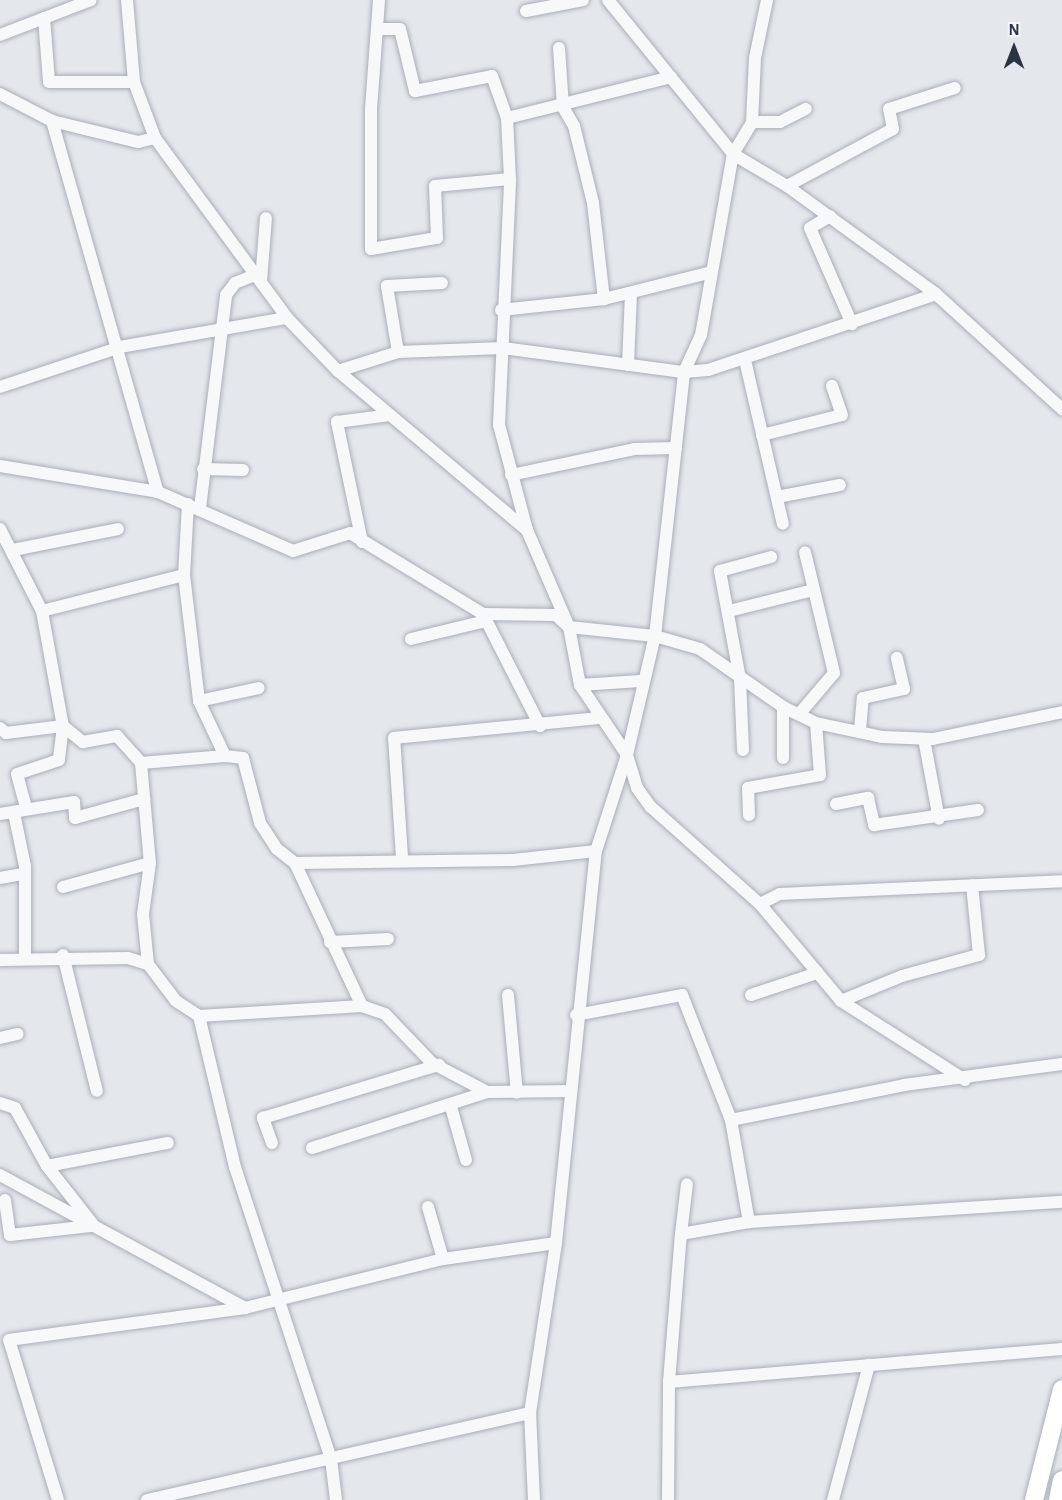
<!DOCTYPE html>
<style>
body{margin:0}
#map{position:relative;width:1062px;height:1500px;overflow:hidden;background:#e4e7ec;font-family:"Alegreya Sans",sans-serif}
div>[style]{position:absolute}
.roads{filter:drop-shadow(0 0 2px #a9aeb7) drop-shadow(0 0 2px #a9aeb7)}
.minor>*{height:12px;margin:-6px;padding:0 6px;transform-origin:6px;border-radius:6px;background:#f7f8fa}
.primary>*{height:18px;margin:-9px;padding:0 9px;transform-origin:9px;border-radius:9px;background:#fff}
span{translate:-50% -50%;white-space:nowrap;text-align:center;line-height:1.15;-webkit-text-stroke:4.5px #f4f6f9;paint-order:stroke}
.north{position:absolute;left:984px;top:18px;width:60px;height:60px;-webkit-text-stroke:4px #f4f6f9;paint-order:stroke;rotate:0deg;font-size:16px;font-weight:700;line-height:24px;text-align:center;color:#2b3445}
.north::after{content:'';display:block;margin:auto;width:21px;height:27px;background:#2b3445;clip-path:polygon(50% 0,100% 100%,50% 72%,0 100%)}
</style>
<div id="map">
<div class="roads">
<div class="minor">
<div style="left:127px;top:0;width:82px;rotate:85.1deg"></div>
<div style="left:134px;top:82px;width:60px;rotate:69.4deg"></div>
<div style="left:379px;top:0;width:109px;rotate:94.2deg"></div>
<div style="left:371px;top:109px;width:140px;rotate:90deg"></div>
<div style="left:371px;top:249px;width:67px;rotate:-9.5deg"></div>
<div style="left:437px;top:238px;width:52px;rotate:-92.2deg"></div>
<div style="left:435px;top:186px;width:75px;rotate:-5.3deg"></div>
<div style="left:608px;top:0;width:198px;rotate:50.9deg"></div>
<div style="left:733px;top:154px;width:63px;rotate:30.7deg"></div>
<div style="left:787px;top:186px;width:184px;rotate:35.9deg"></div>
<div style="left:936px;top:294px;width:171px;rotate:42.4deg"></div>
<div style="left:526px;top:11px;width:58px;rotate:-10.9deg"></div>
<div style="left:44px;top:18px;width:64px;rotate:85.5deg"></div>
<div style="left:49px;top:82px;width:85px"></div>
<div style="left:378px;top:29px;width:22px"></div>
<div style="left:400px;top:29px;width:64px;rotate:76.4deg"></div>
<div style="left:415px;top:91px;width:78px;rotate:-11deg"></div>
<div style="left:492px;top:76px;width:45px;rotate:70.3deg"></div>
<div style="left:0;top:35px;width:97px;rotate:-21deg"></div>
<div style="left:559px;top:48px;width:59px;rotate:86.1deg"></div>
<div style="left:563px;top:107px;width:22px;rotate:60deg"></div>
<div style="left:574px;top:126px;width:79px;rotate:76.1deg"></div>
<div style="left:593px;top:203px;width:97px;rotate:83.5deg"></div>
<div style="left:0;top:94px;width:59px;rotate:27.4deg"></div>
<div style="left:52px;top:121px;width:89px;rotate:13.7deg"></div>
<div style="left:138px;top:142px;width:17px;rotate:-13deg"></div>
<div style="left:155px;top:138px;width:223px;rotate:53.7deg"></div>
<div style="left:287px;top:318px;width:74px;rotate:46.1deg"></div>
<div style="left:338px;top:371px;width:247px;rotate:40.1deg"></div>
<div style="left:527px;top:530px;width:106px;rotate:66.6deg"></div>
<div style="left:569px;top:627px;width:59px;rotate:79.3deg"></div>
<div style="left:580px;top:685px;width:84px;rotate:56.1deg"></div>
<div style="left:627px;top:755px;width:34px;rotate:73deg"></div>
<div style="left:637px;top:788px;width:24px;rotate:54deg"></div>
<div style="left:651px;top:807px;width:146px;rotate:41.7deg"></div>
<div style="left:760px;top:904px;width:126px;rotate:50.1deg"></div>
<div style="left:841px;top:1001px;width:147px;rotate:32.5deg"></div>
<div style="left:52px;top:121px;width:386px;rotate:74.1deg"></div>
<div style="left:752px;top:122px;width:28px"></div>
<div style="left:780px;top:122px;width:29px;rotate:-27deg"></div>
<div style="left:787px;top:186px;width:120px;rotate:-28.3deg"></div>
<div style="left:893px;top:129px;width:20px;rotate:-101deg"></div>
<div style="left:889px;top:109px;width:69px;rotate:-17.7deg"></div>
<div style="left:830px;top:216px;width:23px;rotate:149deg"></div>
<div style="left:810px;top:228px;width:105px;rotate:66.4deg"></div>
<div style="left:261px;top:281px;width:63px;rotate:-85.5deg"></div>
<div style="left:501px;top:310px;width:104px;rotate:-6.1deg"></div>
<div style="left:604px;top:299px;width:111px;rotate:-14deg"></div>
<div style="left:398px;top:352px;width:67px;rotate:-99.5deg"></div>
<div style="left:387px;top:286px;width:55px;rotate:-3.1deg"></div>
<div style="left:745px;top:360px;width:168px;rotate:77deg"></div>
<div style="left:628px;top:365px;width:72px;rotate:-87.6deg"></div>
<div style="left:338px;top:371px;width:63px;rotate:-17.6deg"></div>
<div style="left:398px;top:352px;width:105px;rotate:-2.2deg"></div>
<div style="left:503px;top:348px;width:183px;rotate:7.6deg"></div>
<div style="left:684px;top:372px;width:24px;rotate:-5deg"></div>
<div style="left:708px;top:370px;width:240px;rotate:-18.4deg"></div>
<div style="left:0;top:387px;width:126px;rotate:-18.4deg"></div>
<div style="left:120px;top:347px;width:169px;rotate:-9.9deg"></div>
<div style="left:762px;top:435px;width:82px;rotate:-14deg"></div>
<div style="left:842px;top:415px;width:31px;rotate:-109deg"></div>
<div style="left:0;top:466px;width:160px;rotate:9.3deg"></div>
<div style="left:158px;top:492px;width:147px;rotate:23.6deg"></div>
<div style="left:293px;top:551px;width:60px;rotate:-17.5deg"></div>
<div style="left:350px;top:533px;width:156px;rotate:31.3deg"></div>
<div style="left:483px;top:614px;width:73px;rotate:0.8deg"></div>
<div style="left:556px;top:615px;width:18px;rotate:43deg"></div>
<div style="left:569px;top:627px;width:86px;rotate:6deg"></div>
<div style="left:655px;top:636px;width:47px;rotate:16.1deg"></div>
<div style="left:700px;top:649px;width:101px;rotate:34.9deg"></div>
<div style="left:783px;top:707px;width:37px;rotate:26deg"></div>
<div style="left:816px;top:723px;width:67px;rotate:12deg"></div>
<div style="left:882px;top:737px;width:51px;rotate:2.2deg"></div>
<div style="left:933px;top:739px;width:132px;rotate:-11.8deg"></div>
<div style="left:203px;top:469px;width:40px;rotate:1.4deg"></div>
<div style="left:511px;top:475px;width:126px;rotate:-11.9deg"></div>
<div style="left:634px;top:449px;width:42px;rotate:-1.4deg"></div>
<div style="left:777px;top:497px;width:64px;rotate:-10.8deg"></div>
<div style="left:188px;top:504px;width:71px;rotate:93.2deg"></div>
<div style="left:184px;top:575px;width:127px;rotate:83.2deg"></div>
<div style="left:199px;top:701px;width:61px;rotate:64.7deg"></div>
<div style="left:225px;top:756px;width:18px;rotate:6deg"></div>
<div style="left:243px;top:758px;width:67px;rotate:75.3deg"></div>
<div style="left:260px;top:823px;width:31px;rotate:57deg"></div>
<div style="left:277px;top:849px;width:23px;rotate:38deg"></div>
<div style="left:295px;top:863px;width:158px;rotate:64.9deg"></div>
<div style="left:200px;top:508px;width:215px;rotate:-83deg"></div>
<div style="left:226px;top:295px;width:15px;rotate:-53deg"></div>
<div style="left:235px;top:283px;width:24px;rotate:-22deg"></div>
<div style="left:0;top:529px;width:92px;rotate:62.9deg"></div>
<div style="left:42px;top:611px;width:117px;rotate:79.7deg"></div>
<div style="left:63px;top:726px;width:34px;rotate:97deg"></div>
<div style="left:59px;top:760px;width:44px;rotate:161.6deg"></div>
<div style="left:17px;top:774px;width:34px;rotate:75deg"></div>
<div style="left:527px;top:530px;width:109px;rotate:-104.9deg"></div>
<div style="left:499px;top:425px;width:246px;rotate:-87.4deg"></div>
<div style="left:510px;top:179px;width:61px;rotate:-92.8deg"></div>
<div style="left:507px;top:118px;width:169px;rotate:-14deg"></div>
<div style="left:362px;top:542px;width:123px;rotate:-101.8deg"></div>
<div style="left:337px;top:422px;width:53px;rotate:-7.5deg"></div>
<div style="left:13px;top:550px;width:107px;rotate:-11.3deg"></div>
<div style="left:42px;top:611px;width:146px;rotate:-14.2deg"></div>
<div style="left:729px;top:611px;width:87px;rotate:-14deg"></div>
<div style="left:483px;top:614px;width:126px;rotate:63deg"></div>
<div style="left:411px;top:639px;width:73px;rotate:-13.5deg"></div>
<div style="left:580px;top:685px;width:60px;rotate:-3.8deg"></div>
<div style="left:199px;top:701px;width:61px;rotate:-12.2deg"></div>
<div style="left:783px;top:707px;width:51px;rotate:90deg"></div>
<div style="left:800px;top:713px;width:52px;rotate:-49.6deg"></div>
<div style="left:834px;top:673px;width:124px;rotate:-103.5deg"></div>
<div style="left:0;top:728px;width:8px;rotate:40deg"></div>
<div style="left:6px;top:733px;width:57px;rotate:-7deg"></div>
<div style="left:63px;top:726px;width:26px;rotate:39deg"></div>
<div style="left:83px;top:742px;width:35px;rotate:-10deg"></div>
<div style="left:117px;top:736px;width:36px;rotate:48deg"></div>
<div style="left:141px;top:763px;width:84px;rotate:-4.8deg"></div>
<div style="left:860px;top:730px;width:32px;rotate:-85deg"></div>
<div style="left:863px;top:698px;width:42px;rotate:-12.4deg"></div>
<div style="left:904px;top:689px;width:32px;rotate:-103deg"></div>
<div style="left:924px;top:739px;width:81px;rotate:79.4deg"></div>
<div style="left:743px;top:750px;width:71px;rotate:-92.4deg"></div>
<div style="left:740px;top:679px;width:110px;rotate:-100.5deg"></div>
<div style="left:720px;top:571px;width:53px;rotate:-15.4deg"></div>
<div style="left:141px;top:763px;width:100px;rotate:84.9deg"></div>
<div style="left:150px;top:863px;width:51px;rotate:97.8deg"></div>
<div style="left:143px;top:914px;width:50px;rotate:84.3deg"></div>
<div style="left:836px;top:804px;width:33px;rotate:-11deg"></div>
<div style="left:868px;top:798px;width:28px;rotate:77deg"></div>
<div style="left:874px;top:825px;width:105px;rotate:-8.2deg"></div>
<div style="left:14px;top:813px;width:54px;rotate:78.3deg"></div>
<div style="left:25px;top:866px;width:92px;rotate:90deg"></div>
<div style="left:0;top:814px;width:75px;rotate:-9.2deg"></div>
<div style="left:74px;top:802px;width:16px;rotate:86deg"></div>
<div style="left:75px;top:818px;width:72px;rotate:-15.4deg"></div>
<div style="left:749px;top:815px;width:27px;rotate:-92deg"></div>
<div style="left:748px;top:788px;width:73px;rotate:-10.2deg"></div>
<div style="left:820px;top:775px;width:52px;rotate:-94.4deg"></div>
<div style="left:402px;top:857px;width:119px;rotate:-93.8deg"></div>
<div style="left:394px;top:738px;width:205px;rotate:-5.6deg"></div>
<div style="left:295px;top:863px;width:218px;rotate:-0.8deg"></div>
<div style="left:513px;top:860px;width:83px;rotate:-6.2deg"></div>
<div style="left:0;top:878px;width:22px;rotate:-10deg"></div>
<div style="left:63px;top:887px;width:90px;rotate:-15.4deg"></div>
<div style="left:760px;top:904px;width:22px;rotate:-27deg"></div>
<div style="left:780px;top:894px;width:282px;rotate:-2.6deg"></div>
<div style="left:330px;top:942px;width:58px;rotate:-3deg"></div>
<div style="left:63px;top:955px;width:140px;rotate:76deg"></div>
<div style="left:0;top:960px;width:128px;rotate:-0.9deg"></div>
<div style="left:128px;top:958px;width:21px;rotate:17deg"></div>
<div style="left:148px;top:964px;width:46px;rotate:52.9deg"></div>
<div style="left:176px;top:1001px;width:27px;rotate:33deg"></div>
<div style="left:199px;top:1016px;width:163px;rotate:-3.5deg"></div>
<div style="left:362px;top:1006px;width:24px;rotate:19deg"></div>
<div style="left:385px;top:1014px;width:68px;rotate:46.2deg"></div>
<div style="left:432px;top:1063px;width:62px;rotate:27.8deg"></div>
<div style="left:508px;top:995px;width:98px;rotate:84.8deg"></div>
<div style="left:751px;top:995px;width:70px;rotate:-18.4deg"></div>
<div style="left:841px;top:1001px;width:66px;rotate:-22.3deg"></div>
<div style="left:902px;top:976px;width:80px;rotate:-15.3deg"></div>
<div style="left:979px;top:955px;width:70px;rotate:-95.7deg"></div>
<div style="left:576px;top:1015px;width:108px;rotate:-10.7deg"></div>
<div style="left:682px;top:995px;width:134px;rotate:68.6deg"></div>
<div style="left:731px;top:1120px;width:104px;rotate:80deg"></div>
<div style="left:199px;top:1016px;width:155px;rotate:76.6deg"></div>
<div style="left:235px;top:1167px;width:307px;rotate:71.8deg"></div>
<div style="left:331px;top:1459px;width:41px;rotate:83deg"></div>
<div style="left:0;top:1038px;width:18px;rotate:-13deg"></div>
<div style="left:0;top:1103px;width:16px;rotate:18deg"></div>
<div style="left:15px;top:1108px;width:66px;rotate:61.1deg"></div>
<div style="left:47px;top:1166px;width:76px;rotate:51.9deg"></div>
<div style="left:451px;top:1107px;width:55px;rotate:74.2deg"></div>
<div style="left:731px;top:1120px;width:177px;rotate:-11.4deg"></div>
<div style="left:904px;top:1085px;width:159px;rotate:-7.6deg"></div>
<div style="left:272px;top:1143px;width:27px;rotate:-110deg"></div>
<div style="left:263px;top:1118px;width:184px;rotate:-16.8deg"></div>
<div style="left:312px;top:1148px;width:184px;rotate:-17.7deg"></div>
<div style="left:487px;top:1092px;width:84px;rotate:-0.7deg"></div>
<div style="left:47px;top:1166px;width:123px;rotate:-10.8deg"></div>
<div style="left:0;top:1175px;width:279px;rotate:28.5deg"></div>
<div style="left:5px;top:1200px;width:35px;rotate:82deg"></div>
<div style="left:10px;top:1235px;width:81px;rotate:-6.4deg"></div>
<div style="left:428px;top:1207px;width:54px;rotate:73.9deg"></div>
<div style="left:681px;top:1234px;width:50px;rotate:-83.2deg"></div>
<div style="left:669px;top:1382px;width:394px;rotate:-4.8deg"></div>
<div style="left:58px;top:1500px;width:167px;rotate:-107deg"></div>
<div style="left:9px;top:1340px;width:238px;rotate:-7.7deg"></div>
<div style="left:245px;top:1308px;width:204px;rotate:-13.9deg"></div>
<div style="left:443px;top:1259px;width:114px;rotate:-8.1deg"></div>
<div style="left:147px;top:1500px;width:393px;rotate:-12.8deg"></div>
<div style="left:534px;top:1500px;width:87px;rotate:-92.6deg"></div>
<div style="left:530px;top:1413px;width:172px;rotate:-81.3deg"></div>
<div style="left:556px;top:1243px;width:394px;rotate:-84.2deg"></div>
<div style="left:596px;top:851px;width:101px;rotate:-72.1deg"></div>
<div style="left:627px;top:755px;width:122px;rotate:-76.8deg"></div>
<div style="left:655px;top:636px;width:266px;rotate:-83.7deg"></div>
<div style="left:684px;top:372px;width:41px;rotate:-65.3deg"></div>
<div style="left:701px;top:335px;width:184px;rotate:-80deg"></div>
<div style="left:733px;top:154px;width:37px;rotate:-59deg"></div>
<div style="left:752px;top:122px;width:64px;rotate:-87.3deg"></div>
<div style="left:755px;top:58px;width:59px;rotate:-78.3deg"></div>
<div style="left:668px;top:1500px;width:118px;rotate:-89.5deg"></div>
<div style="left:669px;top:1382px;width:148px;rotate:-85.4deg"></div>
<div style="left:681px;top:1234px;width:69px;rotate:-10deg"></div>
<div style="left:749px;top:1222px;width:314px;rotate:-3.7deg"></div>
<div style="left:833px;top:1500px;width:140px;rotate:-75.1deg"></div>
</div>
<div class="primary">
<div style="left:1034px;top:1500px;width:114px;rotate:-75.8deg"></div>
<div style="left:1058px;top:1500px;width:20px;rotate:-79deg"></div>
</div>
</div>
<div class="north">N</div>
</div>
